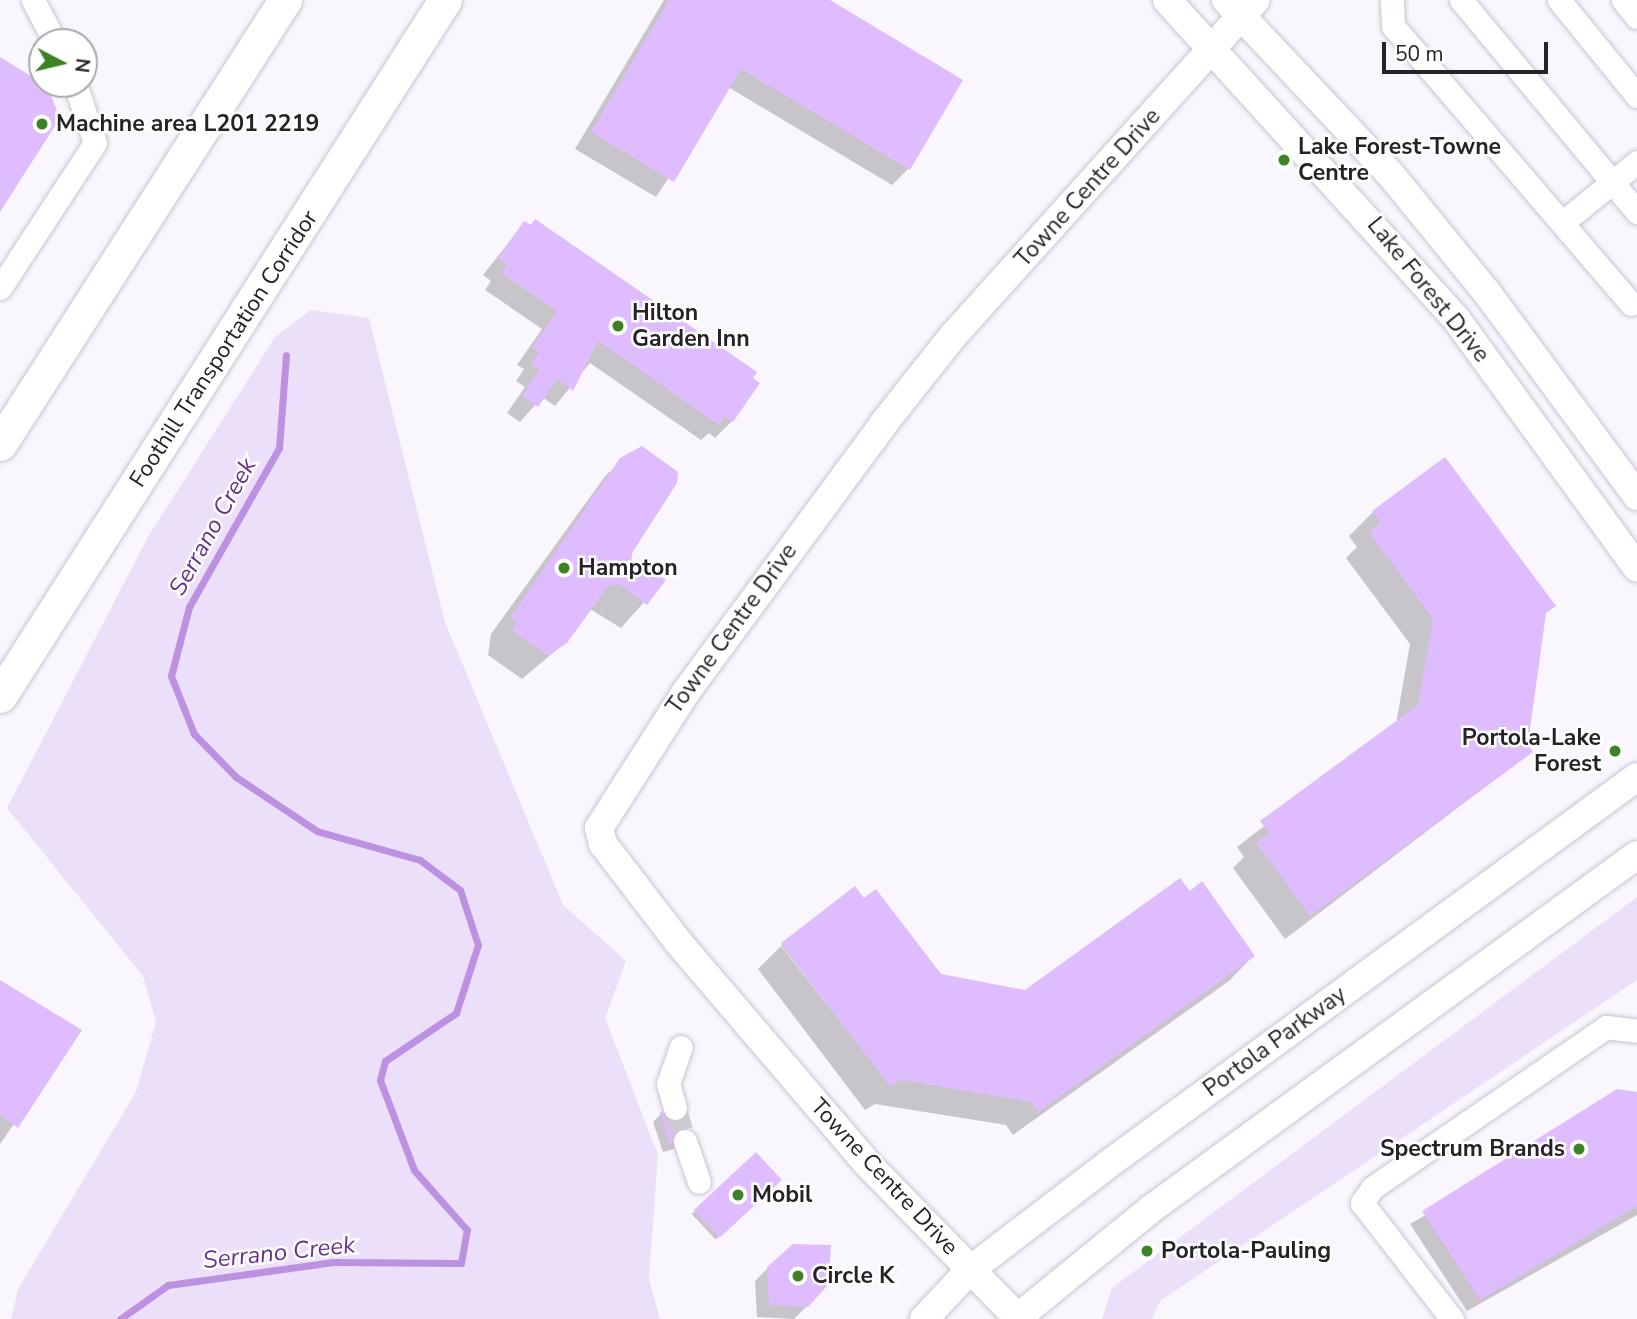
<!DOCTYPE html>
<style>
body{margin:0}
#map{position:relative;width:1637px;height:1319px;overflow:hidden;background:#f9f6fd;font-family:"Nunito Sans",sans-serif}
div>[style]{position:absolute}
.green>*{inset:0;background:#ecdff9}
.shadow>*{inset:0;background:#0003;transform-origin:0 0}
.stream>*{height:7px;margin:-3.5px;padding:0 3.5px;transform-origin:3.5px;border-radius:3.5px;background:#bd91e1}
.building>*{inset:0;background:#dfbcfe;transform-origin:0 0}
.minor-tunnel>*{height:23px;margin-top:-11.5px;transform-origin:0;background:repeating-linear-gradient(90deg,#cfccd2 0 23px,transparent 0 34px)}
.roads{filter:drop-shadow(0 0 2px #cbc3d3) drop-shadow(0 0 2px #cbc3d3)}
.minor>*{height:23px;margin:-11.5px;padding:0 11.5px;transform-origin:11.5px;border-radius:11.5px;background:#fff}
.major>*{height:28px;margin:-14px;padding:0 14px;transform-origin:14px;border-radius:14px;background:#fff}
.highway>*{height:33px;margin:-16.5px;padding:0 16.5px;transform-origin:16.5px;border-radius:16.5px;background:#fff}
.dots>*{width:19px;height:19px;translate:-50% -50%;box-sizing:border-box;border:4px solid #fff;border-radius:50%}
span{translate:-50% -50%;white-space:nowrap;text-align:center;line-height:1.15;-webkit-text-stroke:5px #fff;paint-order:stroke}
.poi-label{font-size:23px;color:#252228;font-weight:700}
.left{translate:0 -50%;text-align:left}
.right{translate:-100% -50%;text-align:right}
.street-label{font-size:23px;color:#252228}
.water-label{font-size:24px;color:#69328f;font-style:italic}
.north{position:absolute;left:28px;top:28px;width:70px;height:70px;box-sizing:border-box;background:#fff;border:2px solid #a8a7a9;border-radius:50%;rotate:97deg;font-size:19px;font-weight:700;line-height:28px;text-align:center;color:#252228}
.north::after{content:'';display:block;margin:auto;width:24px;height:32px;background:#3e8226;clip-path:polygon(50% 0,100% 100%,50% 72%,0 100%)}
.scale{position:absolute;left:1382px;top:42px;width:166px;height:32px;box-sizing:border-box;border:4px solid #252228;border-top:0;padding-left:9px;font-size:21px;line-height:24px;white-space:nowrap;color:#252228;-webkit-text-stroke:5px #fff;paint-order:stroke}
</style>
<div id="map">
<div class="green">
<div style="clip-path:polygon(311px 310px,369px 318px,445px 622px,563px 905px,626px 961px,605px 1018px,658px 1155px,649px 1280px,660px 1319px,11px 1319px,18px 1289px,136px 1092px,156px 1022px,143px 976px,7px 808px,148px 537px,275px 337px)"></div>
<div style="clip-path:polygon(1637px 897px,1637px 980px,1160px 1301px,1152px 1319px,1102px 1319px,1112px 1288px)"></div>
</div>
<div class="shadow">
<div style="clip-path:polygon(664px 0,827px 0,908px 169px,892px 185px,728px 87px,656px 197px,575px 149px)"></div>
<div style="clip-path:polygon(524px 223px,732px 421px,715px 438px,709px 433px,701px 440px,590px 363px,555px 406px,542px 397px,520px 422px,507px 413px,525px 387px,516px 381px,524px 369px,517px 365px,542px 329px,485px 290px,491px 281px,483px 275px)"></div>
<div style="clip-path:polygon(641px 448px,629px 570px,664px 580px,621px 628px,590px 609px,566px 642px,522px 679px,488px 655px,491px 634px,606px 475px)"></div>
<div style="clip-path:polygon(1373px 512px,1544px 615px,1526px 745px,1531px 752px,1285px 939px,1233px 868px,1244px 857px,1237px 847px,1396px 724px,1410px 644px,1346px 558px,1357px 547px,1349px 536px)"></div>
<div style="clip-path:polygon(854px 889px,940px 976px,1025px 992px,1189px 893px,1253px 956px,1229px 981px,1013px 1135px,1006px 1125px,875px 1104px,865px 1110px,758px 969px,781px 946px,897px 1093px,781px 945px)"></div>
<div style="clip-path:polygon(0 982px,79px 1031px,0 1144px)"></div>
<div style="clip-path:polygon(1637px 1093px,1637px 1215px,1467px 1311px,1410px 1224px)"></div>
<div style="clip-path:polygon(661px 1114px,680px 1147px,663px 1152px,653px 1122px)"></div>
<div style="left:756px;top:1154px;width:35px;height:88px;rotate:47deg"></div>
<div style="clip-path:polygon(768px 1268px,807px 1306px,794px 1319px,757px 1317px,755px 1281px)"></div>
</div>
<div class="stream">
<div style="left:120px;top:1319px;width:59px;rotate:-35.3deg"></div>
<div style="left:168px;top:1285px;width:167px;rotate:-7.9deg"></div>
<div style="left:333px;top:1262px;width:128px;rotate:0.4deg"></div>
<div style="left:461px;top:1263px;width:34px;rotate:-80deg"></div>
<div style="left:467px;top:1230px;width:80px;rotate:-131.5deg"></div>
<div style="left:414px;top:1170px;width:96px;rotate:-110.7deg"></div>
<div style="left:380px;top:1080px;width:20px;rotate:-75deg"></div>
<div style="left:385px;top:1061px;width:86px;rotate:-34.1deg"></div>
<div style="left:456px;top:1013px;width:71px;rotate:-72.1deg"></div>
<div style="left:478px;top:945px;width:58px;rotate:-108.1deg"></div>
<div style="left:460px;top:890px;width:50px;rotate:-143.1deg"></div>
<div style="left:420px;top:860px;width:107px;rotate:-164.3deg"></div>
<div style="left:317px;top:831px;width:97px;rotate:-146.3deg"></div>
<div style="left:236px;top:777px;width:60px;rotate:-134.3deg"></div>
<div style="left:194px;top:734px;width:62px;rotate:-111.6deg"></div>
<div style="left:171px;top:676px;width:71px;rotate:-75.4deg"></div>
<div style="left:189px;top:607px;width:183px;rotate:-60.5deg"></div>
<div style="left:279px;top:448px;width:93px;rotate:-85.7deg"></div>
</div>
<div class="building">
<div style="clip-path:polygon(669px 0,830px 0,963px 80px,910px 170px,741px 69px,674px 182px,591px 132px)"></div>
<div style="clip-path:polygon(0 57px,47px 86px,60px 118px,0 212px)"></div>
<div style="clip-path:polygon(535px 219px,757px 372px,753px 378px,760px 383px,733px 422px,725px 416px,719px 425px,598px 341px,573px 391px,557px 379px,538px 407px,522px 396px,540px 370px,531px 364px,539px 352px,532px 348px,557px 311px,501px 273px,507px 264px,498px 258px,524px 221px,531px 225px)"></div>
<div style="clip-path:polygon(642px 446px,678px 472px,677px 483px,632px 553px,631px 567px,640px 561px,666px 580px,647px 605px,619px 584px,608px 586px,567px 643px,548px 656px,512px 631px,517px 623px,510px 618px,620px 458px)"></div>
<div style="clip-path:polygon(1445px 457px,1556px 606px,1546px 613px,1528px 744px,1533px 752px,1310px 916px,1256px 842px,1269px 833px,1260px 821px,1418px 705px,1433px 619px,1369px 532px,1381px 523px,1372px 511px)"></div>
<div style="clip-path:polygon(1180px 878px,1190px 891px,1202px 881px,1255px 956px,1038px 1112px,1031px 1102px,901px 1080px,890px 1087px,781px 943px,855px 886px,864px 898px,876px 889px,941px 974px,1025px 990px)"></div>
<div style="clip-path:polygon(0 980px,82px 1030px,18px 1128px,0 1115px)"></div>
<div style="clip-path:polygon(1617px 1089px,1637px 1092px,1637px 1206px,1480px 1300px,1422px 1211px)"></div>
<div style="left:680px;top:1106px;width:34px;height:21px;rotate:73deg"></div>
<div style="left:756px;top:1152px;width:38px;height:85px;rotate:47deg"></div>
<div style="clip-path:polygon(793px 1244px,831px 1245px,828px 1285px,808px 1307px,769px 1305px,767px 1267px)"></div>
</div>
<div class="minor-tunnel">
<div style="left:675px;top:1108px;width:34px;rotate:73deg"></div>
</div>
<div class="roads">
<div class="minor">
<div style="left:33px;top:0;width:47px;rotate:62.4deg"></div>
<div style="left:1392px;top:0;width:26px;rotate:88deg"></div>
<div style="left:1393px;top:26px;width:366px;rotate:49.4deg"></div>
<div style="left:1461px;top:0;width:276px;rotate:50.3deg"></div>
<div style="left:1559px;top:0;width:124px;rotate:50.9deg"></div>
<div style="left:1623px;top:0;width:22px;rotate:51deg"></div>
<div style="left:1562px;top:223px;width:97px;rotate:-39.1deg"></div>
<div style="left:0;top:288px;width:173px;rotate:-56.8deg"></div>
<div style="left:95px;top:143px;width:62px;rotate:-108.7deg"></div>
<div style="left:675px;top:1108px;width:25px;rotate:-106deg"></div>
<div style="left:668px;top:1084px;width:39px;rotate:-71deg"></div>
<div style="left:685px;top:1141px;width:43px;rotate:71.1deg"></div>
<div style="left:1452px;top:1319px;width:147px;rotate:-127.8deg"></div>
<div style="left:1362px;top:1203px;width:18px;rotate:-56deg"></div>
<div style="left:1372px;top:1188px;width:284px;rotate:-34.5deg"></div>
<div style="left:1606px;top:1027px;width:31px;rotate:7deg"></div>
</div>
<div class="major">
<div style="left:1167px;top:0;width:432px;rotate:47.8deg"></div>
<div style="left:1457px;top:320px;width:306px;rotate:54deg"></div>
<div style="left:1226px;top:0;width:241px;rotate:46.7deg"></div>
<div style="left:1391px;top:175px;width:154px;rotate:50.8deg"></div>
<div style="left:1488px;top:294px;width:251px;rotate:53.6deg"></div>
<div style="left:1017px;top:1317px;width:216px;rotate:-134.3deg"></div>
<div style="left:866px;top:1162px;width:288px;rotate:-130.5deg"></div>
<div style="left:679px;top:943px;width:125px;rotate:-127.5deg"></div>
<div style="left:603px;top:844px;width:16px;rotate:-104deg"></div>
<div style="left:599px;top:828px;width:161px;rotate:-57.4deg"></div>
<div style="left:686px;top:692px;width:334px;rotate:-53.6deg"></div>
<div style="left:884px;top:423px;width:111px;rotate:-51.6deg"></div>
<div style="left:953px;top:336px;width:452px;rotate:-48deg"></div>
<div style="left:924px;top:1319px;width:67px;rotate:-46.8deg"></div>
<div style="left:970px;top:1270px;width:181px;rotate:-37.4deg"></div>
<div style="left:1114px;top:1160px;width:648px;rotate:-36.22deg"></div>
<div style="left:1016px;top:1319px;width:174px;rotate:-39.2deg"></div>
<div style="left:1151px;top:1209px;width:601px;rotate:-36.07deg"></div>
</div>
<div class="highway">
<div style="left:0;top:444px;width:528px;rotate:-57.3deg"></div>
<div style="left:0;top:696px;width:826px;rotate:-57.41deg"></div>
</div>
</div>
<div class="dots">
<div style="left:42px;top:124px;background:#3e8226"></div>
<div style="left:1284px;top:160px;background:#3e8226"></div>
<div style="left:618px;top:326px;background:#3e8226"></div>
<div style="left:564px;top:568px;background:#3e8226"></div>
<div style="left:1615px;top:751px;background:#3e8226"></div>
<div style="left:1579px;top:1149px;background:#3e8226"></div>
<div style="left:738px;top:1195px;background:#3e8226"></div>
<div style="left:1147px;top:1251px;background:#3e8226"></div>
<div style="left:798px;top:1276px;background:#3e8226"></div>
</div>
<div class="poi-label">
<span class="left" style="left:56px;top:124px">Machine area L201 2219</span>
<span class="left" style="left:1298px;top:160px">Lake Forest-Towne<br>Centre</span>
<span class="left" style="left:632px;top:326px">Hilton<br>Garden Inn</span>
<span class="left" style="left:578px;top:568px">Hampton</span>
<span class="right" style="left:1601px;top:751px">Portola-Lake<br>Forest</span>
<span class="right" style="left:1565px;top:1149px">Spectrum Brands</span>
<span class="left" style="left:752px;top:1195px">Mobil</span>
<span class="left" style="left:1161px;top:1251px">Portola-Pauling</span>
<span class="left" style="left:812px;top:1276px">Circle K</span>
</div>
<div class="street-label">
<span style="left:1088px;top:188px;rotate:-48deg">Towne Centre Drive</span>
<span style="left:1428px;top:290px;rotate:51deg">Lake Forest Drive</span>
<span style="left:224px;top:349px;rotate:-57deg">Foothill Transportation Corridor</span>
<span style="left:732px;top:629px;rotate:-54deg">Towne Centre Drive</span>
<span style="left:1275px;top:1042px;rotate:-36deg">Portola Parkway</span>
<span style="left:884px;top:1177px;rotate:47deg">Towne Centre Drive</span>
</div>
<div class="water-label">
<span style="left:213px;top:527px;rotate:-61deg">Serrano Creek</span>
<span style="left:279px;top:1253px;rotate:-6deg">Serrano Creek</span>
</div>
<div class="north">N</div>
<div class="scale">50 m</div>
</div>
